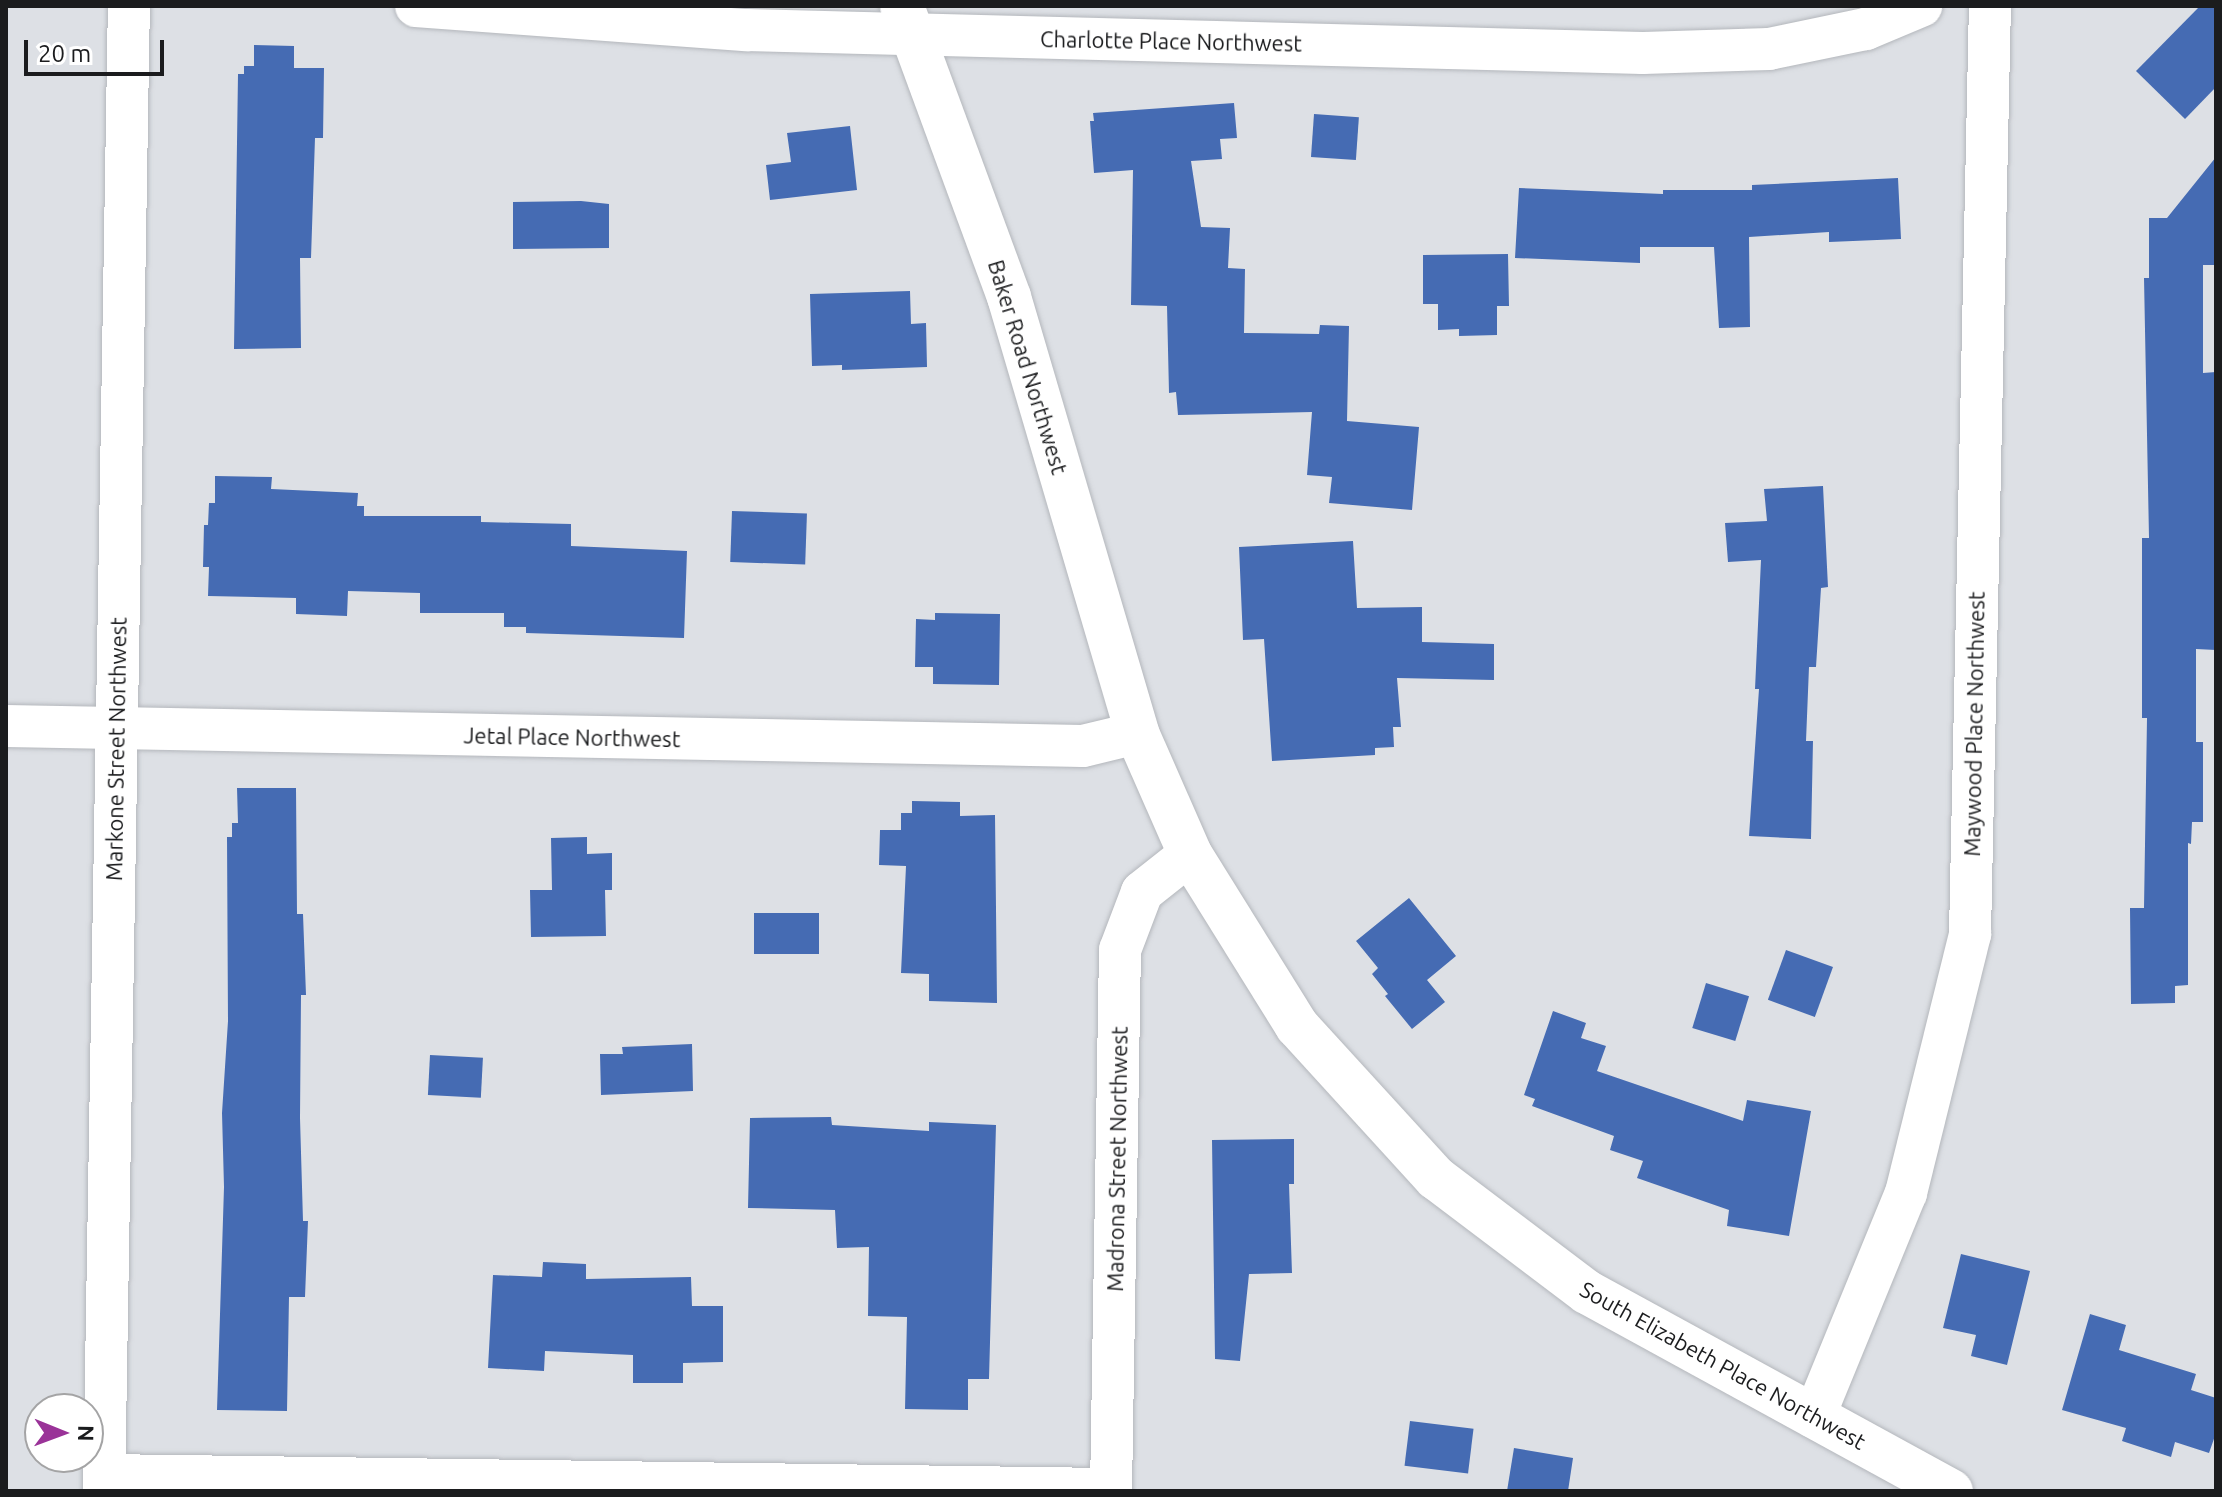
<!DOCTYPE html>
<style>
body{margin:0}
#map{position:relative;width:2222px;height:1497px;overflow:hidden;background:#dde0e5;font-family:Ubuntu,sans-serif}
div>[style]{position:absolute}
.building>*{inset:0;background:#456bb3;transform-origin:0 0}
.roads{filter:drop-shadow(0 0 2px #b4b7bc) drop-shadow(0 0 2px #b4b7bc)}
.minor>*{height:42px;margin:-21px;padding:0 21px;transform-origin:21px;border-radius:21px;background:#fff}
.tertiary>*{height:44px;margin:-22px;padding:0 22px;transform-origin:22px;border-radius:22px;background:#fff}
span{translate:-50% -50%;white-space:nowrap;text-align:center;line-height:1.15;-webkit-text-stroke:6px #fff;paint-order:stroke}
.street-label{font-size:22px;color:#1b1c1e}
.frame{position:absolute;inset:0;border:8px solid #1b1c1e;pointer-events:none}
.north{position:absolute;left:24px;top:1393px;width:80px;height:80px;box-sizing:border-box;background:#fff;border:2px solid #a4a4a5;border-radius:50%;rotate:91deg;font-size:22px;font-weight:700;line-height:32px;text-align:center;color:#1b1c1e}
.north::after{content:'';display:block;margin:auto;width:28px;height:36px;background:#9a3398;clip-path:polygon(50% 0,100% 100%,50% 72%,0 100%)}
.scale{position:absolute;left:24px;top:40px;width:140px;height:36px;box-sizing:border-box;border:4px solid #1b1c1e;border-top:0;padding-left:10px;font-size:24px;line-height:28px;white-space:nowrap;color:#1b1c1e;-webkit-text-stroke:6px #fff;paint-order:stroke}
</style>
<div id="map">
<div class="building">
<div style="clip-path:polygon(2200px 6px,2216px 6px,2216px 87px,2185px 119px,2136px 71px)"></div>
<div style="clip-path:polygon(254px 45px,294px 46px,294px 68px,324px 68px,323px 138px,315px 138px,311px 258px,300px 258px,301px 348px,234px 349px,238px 74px,244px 74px,244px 66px,254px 66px)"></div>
<div style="clip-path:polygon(1234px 103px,1237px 138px,1220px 139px,1222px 159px,1191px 161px,1201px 227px,1230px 228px,1228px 268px,1245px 269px,1244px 333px,1319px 334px,1320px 325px,1349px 326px,1347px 421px,1419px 427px,1412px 510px,1329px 503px,1332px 477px,1307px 475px,1312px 412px,1178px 415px,1176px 392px,1169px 393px,1167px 306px,1131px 305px,1133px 170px,1094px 173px,1090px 121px,1094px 121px,1093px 113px)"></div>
<div style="left:1314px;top:114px;width:45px;height:43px;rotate:4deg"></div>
<div style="clip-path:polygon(850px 126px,857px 190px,770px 200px,766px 165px,791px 162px,787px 133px)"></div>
<div style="clip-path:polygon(2216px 157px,2216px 265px,2203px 265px,2203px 373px,2216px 372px,2216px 650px,2196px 649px,2196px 742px,2203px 742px,2203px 822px,2192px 822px,2191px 844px,2188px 843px,2188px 985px,2175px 986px,2175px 1003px,2131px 1004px,2130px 908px,2144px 908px,2147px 718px,2142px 718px,2142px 538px,2149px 538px,2144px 278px,2149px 278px,2149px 218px,2167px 218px)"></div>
<div style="clip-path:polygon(1898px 178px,1901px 239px,1829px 242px,1829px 232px,1749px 237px,1750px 327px,1719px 328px,1714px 247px,1640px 247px,1640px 263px,1515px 258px,1519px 188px,1663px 194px,1663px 190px,1752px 190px,1752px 185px)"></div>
<div style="clip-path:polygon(581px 201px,609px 204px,609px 248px,513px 249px,513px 202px)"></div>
<div style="clip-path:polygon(1508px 254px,1509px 306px,1497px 306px,1497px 335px,1459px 336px,1459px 329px,1438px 330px,1438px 304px,1423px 304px,1423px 255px)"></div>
<div style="clip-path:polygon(910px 291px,911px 324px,926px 323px,927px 367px,842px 370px,842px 365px,812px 366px,810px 294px)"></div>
<div style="clip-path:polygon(215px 476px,272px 477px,271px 489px,358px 493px,357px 506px,364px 506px,364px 516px,481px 516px,481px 522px,571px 524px,571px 546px,687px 551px,684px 638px,526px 633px,526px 627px,504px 627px,504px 613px,420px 613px,420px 593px,348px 591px,347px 616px,296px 614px,296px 598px,208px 596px,209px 567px,203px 567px,204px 525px,208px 525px,209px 503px,215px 503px)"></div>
<div style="clip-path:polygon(1823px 486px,1828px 587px,1821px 588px,1816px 667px,1809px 667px,1806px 741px,1813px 741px,1811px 839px,1749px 836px,1759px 689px,1755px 689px,1761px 560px,1728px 562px,1725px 523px,1767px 521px,1764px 489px)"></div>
<div style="left:732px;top:511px;width:75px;height:51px;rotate:2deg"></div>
<div style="clip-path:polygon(1353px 541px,1357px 608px,1422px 607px,1422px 642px,1494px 644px,1494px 680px,1397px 678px,1401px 727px,1393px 727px,1394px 747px,1375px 748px,1375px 755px,1272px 761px,1264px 639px,1243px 640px,1239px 547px)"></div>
<div style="clip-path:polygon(935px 613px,1000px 614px,999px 685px,933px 684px,933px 667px,915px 667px,916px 619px,935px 620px)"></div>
<div style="clip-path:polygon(237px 788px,296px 788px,297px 914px,303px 914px,306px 995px,301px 995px,300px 1118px,303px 1221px,308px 1221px,305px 1297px,289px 1297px,287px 1411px,217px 1410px,224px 1187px,222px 1113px,228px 1021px,227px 837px,232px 837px,232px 823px,238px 823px)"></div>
<div style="clip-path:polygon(912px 801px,960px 802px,960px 816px,995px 815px,997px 1003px,929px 1001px,929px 974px,901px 973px,906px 866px,879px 865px,880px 830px,901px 830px,901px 813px,912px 813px)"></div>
<div style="clip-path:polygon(587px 837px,587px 854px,612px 853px,612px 890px,605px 890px,606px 936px,531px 937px,530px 890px,552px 890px,551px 838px)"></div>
<div style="clip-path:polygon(1409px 898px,1456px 956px,1427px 980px,1445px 1002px,1412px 1029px,1385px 996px,1388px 994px,1372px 974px,1378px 968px,1356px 941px)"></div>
<div style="left:754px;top:913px;width:65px;height:41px"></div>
<div style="left:1786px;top:950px;width:50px;height:53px;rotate:20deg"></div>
<div style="left:1706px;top:983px;width:45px;height:47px;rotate:17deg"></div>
<div style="clip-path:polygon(1553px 1011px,1586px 1023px,1581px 1038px,1606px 1046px,1597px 1071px,1743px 1121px,1747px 1100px,1811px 1111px,1789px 1236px,1727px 1226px,1729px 1210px,1637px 1178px,1643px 1161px,1610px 1150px,1614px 1136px,1532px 1106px,1535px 1099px,1524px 1095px)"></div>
<div style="clip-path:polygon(692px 1044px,693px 1091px,601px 1095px,600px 1054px,623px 1054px,622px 1047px)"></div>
<div style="left:430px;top:1055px;width:53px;height:40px;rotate:3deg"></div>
<div style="clip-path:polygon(831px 1117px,832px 1125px,929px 1131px,929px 1122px,996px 1125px,989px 1379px,968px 1379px,968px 1410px,905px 1409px,907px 1317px,868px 1316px,869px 1247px,837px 1248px,835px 1210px,748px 1208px,750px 1118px)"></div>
<div style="clip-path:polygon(1294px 1139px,1294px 1184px,1289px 1184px,1292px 1273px,1249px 1274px,1240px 1361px,1215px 1359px,1212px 1140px)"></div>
<div style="clip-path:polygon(1961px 1254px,2030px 1271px,2007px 1365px,1971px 1356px,1976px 1335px,1943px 1328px)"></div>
<div style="clip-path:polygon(543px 1262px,586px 1264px,586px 1279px,691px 1277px,692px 1306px,723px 1306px,723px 1362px,683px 1363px,683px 1383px,633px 1383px,633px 1355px,545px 1351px,544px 1371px,488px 1368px,493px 1275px,542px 1277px)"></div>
<div style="clip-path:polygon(2090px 1314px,2126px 1325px,2119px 1350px,2196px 1374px,2191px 1390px,2216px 1398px,2216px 1433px,2209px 1453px,2175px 1442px,2171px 1457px,2122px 1441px,2126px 1428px,2062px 1410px)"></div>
<div style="left:1410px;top:1421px;width:64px;height:45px;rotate:7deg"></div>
<div style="clip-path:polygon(1514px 1448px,1573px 1458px,1568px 1491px,1507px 1491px)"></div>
</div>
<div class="roads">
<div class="minor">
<div style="left:416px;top:6px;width:331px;rotate:4.2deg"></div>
<div style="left:746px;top:30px;width:897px;rotate:1.47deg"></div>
<div style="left:1643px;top:53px;width:126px;rotate:-1.8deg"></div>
<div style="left:1769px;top:49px;width:99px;rotate:-11.7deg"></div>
<div style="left:1866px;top:29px;width:60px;rotate:-22.7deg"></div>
<div style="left:6px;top:726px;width:1077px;rotate:1.06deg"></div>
<div style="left:1083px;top:746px;width:56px;rotate:-13.5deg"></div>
<div style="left:1814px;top:1417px;width:242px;rotate:-67.7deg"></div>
<div style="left:1906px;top:1193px;width:267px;rotate:-76.1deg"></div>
<div style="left:1970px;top:934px;width:928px;rotate:-88.77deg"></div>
<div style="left:104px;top:1475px;width:1007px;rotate:0.8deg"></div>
<div style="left:104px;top:1491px;width:1485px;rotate:-89.04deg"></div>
<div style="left:1111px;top:1491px;width:541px;rotate:-89.05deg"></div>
<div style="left:1120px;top:950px;width:62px;rotate:-69.2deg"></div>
<div style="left:1142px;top:892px;width:61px;rotate:-38.4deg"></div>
</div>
<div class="tertiary">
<div style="left:902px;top:6px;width:310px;rotate:69.8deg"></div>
<div style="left:1009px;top:297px;width:454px;rotate:73.6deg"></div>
<div style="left:1137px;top:733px;width:132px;rotate:66.3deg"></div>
<div style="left:1190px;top:854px;width:203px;rotate:58.1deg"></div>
<div style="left:1297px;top:1026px;width:206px;rotate:47.6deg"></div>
<div style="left:1436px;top:1178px;width:189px;rotate:37.1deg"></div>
<div style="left:1587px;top:1292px;width:415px;rotate:28.7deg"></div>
</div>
</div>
<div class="street-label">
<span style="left:1171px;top:41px;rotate:1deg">Charlotte Place Northwest</span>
<span style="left:1028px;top:367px;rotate:73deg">Baker Road Northwest</span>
<span style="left:1974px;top:724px;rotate:-89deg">Maywood Place Northwest</span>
<span style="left:572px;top:737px;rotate:1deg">Jetal Place Northwest</span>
<span style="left:116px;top:749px;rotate:-89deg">Markone Street Northwest</span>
<span style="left:1117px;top:1159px;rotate:-89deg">Madrona Street Northwest</span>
<span style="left:1723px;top:1365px;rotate:29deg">South Elizabeth Place Northwest</span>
</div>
<div class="frame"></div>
<div class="north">N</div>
<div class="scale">20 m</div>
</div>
